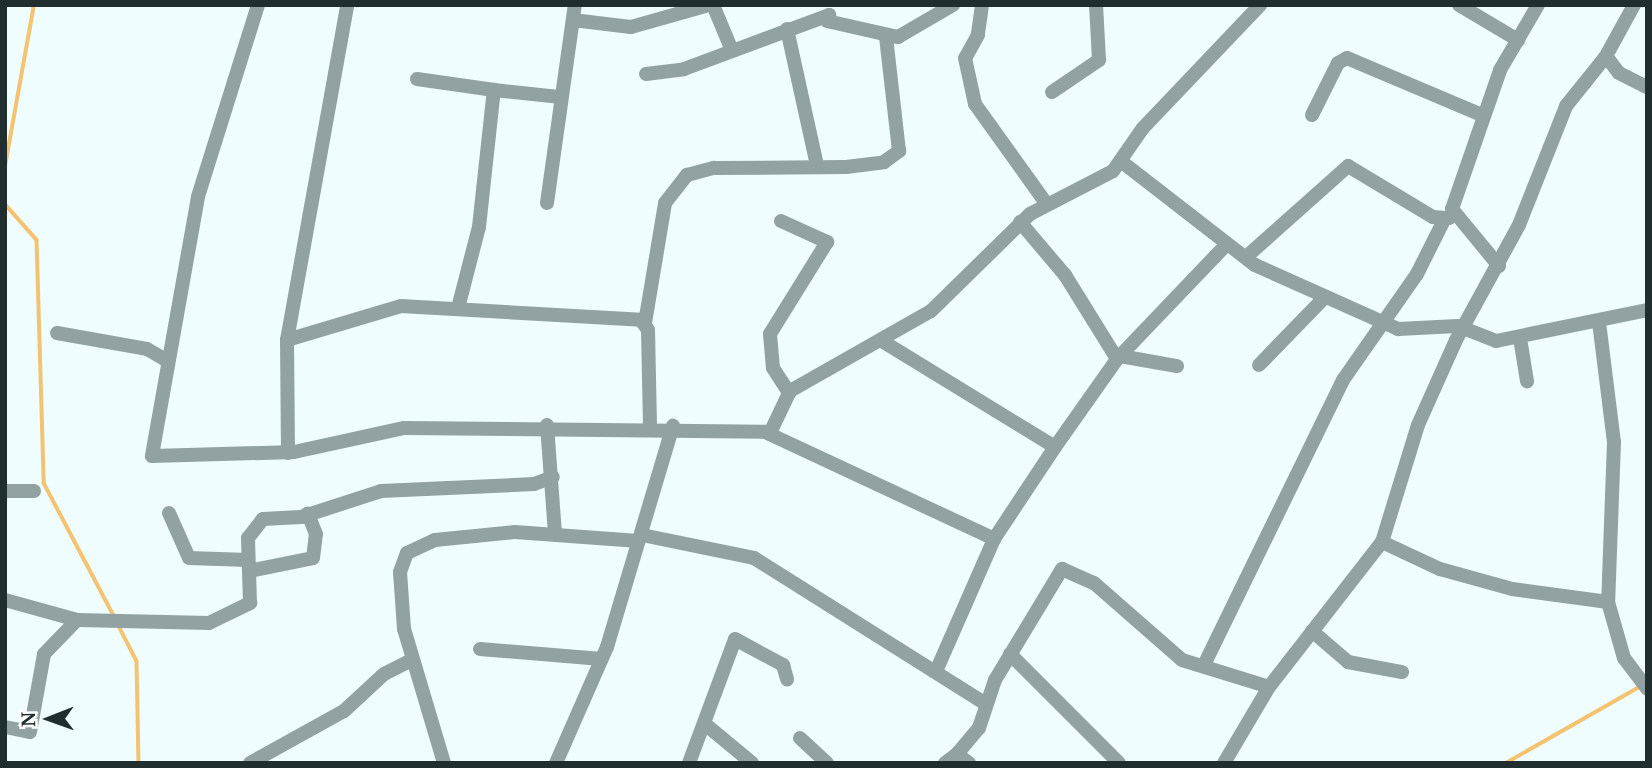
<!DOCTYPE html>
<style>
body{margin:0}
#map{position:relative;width:1652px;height:768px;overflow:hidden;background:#effdfe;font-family:"Noto Serif",serif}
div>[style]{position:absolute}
.stream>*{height:3.5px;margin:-1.75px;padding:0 1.75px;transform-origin:1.75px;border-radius:1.75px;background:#f3c371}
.minor>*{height:14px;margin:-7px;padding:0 7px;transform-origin:7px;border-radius:7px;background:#92a1a2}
span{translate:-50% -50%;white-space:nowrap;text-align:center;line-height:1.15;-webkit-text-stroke:6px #fff;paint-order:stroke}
.frame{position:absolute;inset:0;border:7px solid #212e2f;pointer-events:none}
.north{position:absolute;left:14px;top:684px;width:70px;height:70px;-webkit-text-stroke:5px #fff;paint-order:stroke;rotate:269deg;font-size:19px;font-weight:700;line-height:28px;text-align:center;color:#212e2f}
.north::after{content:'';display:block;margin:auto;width:24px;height:32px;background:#212e2f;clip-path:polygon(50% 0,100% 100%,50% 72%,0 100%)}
</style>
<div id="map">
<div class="stream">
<div style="left:5px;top:166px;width:164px;rotate:-79.8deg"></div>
<div style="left:5px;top:204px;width:48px;rotate:48.4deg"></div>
<div style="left:37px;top:240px;width:243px;rotate:88.3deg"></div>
<div style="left:44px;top:483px;width:150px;rotate:62.2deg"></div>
<div style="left:119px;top:626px;width:39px;rotate:63deg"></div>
<div style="left:137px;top:661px;width:102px;rotate:88.9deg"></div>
<div style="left:1506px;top:763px;width:155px;rotate:-29.7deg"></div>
</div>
<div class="minor">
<div style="left:258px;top:5px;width:201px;rotate:107.4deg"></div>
<div style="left:198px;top:197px;width:263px;rotate:100.1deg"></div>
<div style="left:152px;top:456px;width:142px;rotate:-1.6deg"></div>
<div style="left:294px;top:452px;width:113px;rotate:-12.3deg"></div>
<div style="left:404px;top:428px;width:361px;rotate:0.6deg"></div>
<div style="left:765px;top:432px;width:253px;rotate:25deg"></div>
<div style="left:713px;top:5px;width:47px;rotate:67.3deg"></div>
<div style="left:982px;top:5px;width:30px;rotate:98deg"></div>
<div style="left:978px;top:35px;width:26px;rotate:119deg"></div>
<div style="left:965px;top:58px;width:47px;rotate:77.7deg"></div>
<div style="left:975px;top:104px;width:122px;rotate:54.4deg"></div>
<div style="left:1459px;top:5px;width:69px;rotate:30.7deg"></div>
<div style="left:1634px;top:5px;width:58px;rotate:118.8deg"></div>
<div style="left:1606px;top:56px;width:21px;rotate:53deg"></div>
<div style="left:1619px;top:73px;width:31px;rotate:27deg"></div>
<div style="left:573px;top:20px;width:58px;rotate:6.9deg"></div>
<div style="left:631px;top:27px;width:81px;rotate:-15.8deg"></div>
<div style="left:787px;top:29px;width:139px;rotate:77.6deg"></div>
<div style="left:646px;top:74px;width:38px;rotate:-7deg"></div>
<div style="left:684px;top:69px;width:155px;rotate:-20.4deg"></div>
<div style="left:829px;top:15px;width:6px;rotate:108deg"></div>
<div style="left:827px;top:21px;width:73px;rotate:12.7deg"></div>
<div style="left:898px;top:37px;width:64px;rotate:-30.2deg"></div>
<div style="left:417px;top:79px;width:78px;rotate:8.1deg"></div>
<div style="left:1052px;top:92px;width:57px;rotate:-34.2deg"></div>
<div style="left:1099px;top:60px;width:55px;rotate:-93.1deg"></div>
<div style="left:1312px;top:115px;width:58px;rotate:-63.4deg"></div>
<div style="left:1338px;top:63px;width:10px;rotate:-29deg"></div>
<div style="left:1347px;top:58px;width:147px;rotate:22.9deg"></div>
<div style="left:1122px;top:162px;width:168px;rotate:37.8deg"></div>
<div style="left:1255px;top:265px;width:157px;rotate:24.1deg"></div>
<div style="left:1398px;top:329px;width:60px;rotate:-2.9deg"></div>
<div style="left:1458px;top:326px;width:41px;rotate:21.5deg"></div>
<div style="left:1496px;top:341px;width:154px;rotate:-11.6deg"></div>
<div style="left:547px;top:203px;width:200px;rotate:-82deg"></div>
<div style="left:781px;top:221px;width:51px;rotate:24.5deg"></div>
<div style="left:827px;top:242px;width:108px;rotate:121.8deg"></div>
<div style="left:770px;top:334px;width:34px;rotate:85deg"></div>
<div style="left:773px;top:368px;width:30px;rotate:57deg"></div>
<div style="left:1020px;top:222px;width:70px;rotate:49.7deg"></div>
<div style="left:1065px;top:275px;width:99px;rotate:58.2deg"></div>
<div style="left:1246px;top:257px;width:137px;rotate:-41.7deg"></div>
<div style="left:1348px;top:166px;width:99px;rotate:31deg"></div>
<div style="left:1433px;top:217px;width:16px;rotate:4deg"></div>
<div style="left:1499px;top:266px;width:74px;rotate:-129.5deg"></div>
<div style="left:1452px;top:209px;width:147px;rotate:-70.9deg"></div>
<div style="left:1500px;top:70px;width:75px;rotate:-59.7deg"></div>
<div style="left:458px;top:308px;width:84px;rotate:-75.5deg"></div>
<div style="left:479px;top:227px;width:138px;rotate:-83.8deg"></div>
<div style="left:494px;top:90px;width:65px;rotate:6.1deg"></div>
<div style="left:1599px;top:322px;width:121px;rotate:82.9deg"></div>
<div style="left:1614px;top:442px;width:160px;rotate:92.1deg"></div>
<div style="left:1608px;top:602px;width:58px;rotate:74.1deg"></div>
<div style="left:1624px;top:658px;width:39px;rotate:53deg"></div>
<div style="left:645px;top:323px;width:122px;rotate:-80.5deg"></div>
<div style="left:665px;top:203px;width:36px;rotate:-52deg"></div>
<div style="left:687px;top:175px;width:28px;rotate:-15deg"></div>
<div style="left:714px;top:168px;width:132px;rotate:-0.4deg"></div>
<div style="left:846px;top:167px;width:38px;rotate:-7deg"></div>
<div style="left:884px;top:162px;width:19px;rotate:-36deg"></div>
<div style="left:899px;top:151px;width:115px;rotate:-96.5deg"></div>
<div style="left:57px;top:333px;width:91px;rotate:10.1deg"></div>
<div style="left:147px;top:349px;width:22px;rotate:30deg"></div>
<div style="left:1520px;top:338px;width:44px;rotate:80.8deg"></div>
<div style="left:287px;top:340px;width:119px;rotate:-16.6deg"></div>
<div style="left:401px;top:306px;width:240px;rotate:3.3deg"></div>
<div style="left:641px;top:320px;width:12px;rotate:55deg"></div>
<div style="left:648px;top:330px;width:96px;rotate:88.8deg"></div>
<div style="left:882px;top:341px;width:203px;rotate:31.5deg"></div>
<div style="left:1120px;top:356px;width:58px;rotate:10deg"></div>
<div style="left:1259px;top:365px;width:95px;rotate:-45.9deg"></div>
<div style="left:547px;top:425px;width:108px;rotate:85.8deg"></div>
<div style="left:770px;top:433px;width:47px;rotate:-64.5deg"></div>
<div style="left:790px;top:391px;width:162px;rotate:-29.6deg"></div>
<div style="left:931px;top:311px;width:139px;rotate:-44.4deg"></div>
<div style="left:1030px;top:214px;width:93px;rotate:-27.4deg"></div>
<div style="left:1113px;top:171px;width:52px;rotate:-55.1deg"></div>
<div style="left:1143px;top:128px;width:170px;rotate:-46.4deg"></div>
<div style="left:288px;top:453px;width:113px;rotate:-90.5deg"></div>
<div style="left:287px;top:340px;width:340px;rotate:-79.8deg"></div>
<div style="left:5px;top:491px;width:29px"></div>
<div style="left:169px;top:513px;width:49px;rotate:66deg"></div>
<div style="left:189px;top:558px;width:59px;rotate:1.9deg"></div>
<div style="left:642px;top:535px;width:114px;rotate:11.6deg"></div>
<div style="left:754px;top:558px;width:274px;rotate:32.2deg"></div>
<div style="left:1382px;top:542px;width:64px;rotate:25deg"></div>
<div style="left:1440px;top:569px;width:75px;rotate:15.5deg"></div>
<div style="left:1512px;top:589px;width:97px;rotate:7.7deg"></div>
<div style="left:249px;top:571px;width:65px;rotate:-11.5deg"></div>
<div style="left:313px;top:558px;width:24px;rotate:-83deg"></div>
<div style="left:316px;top:534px;width:22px;rotate:-112deg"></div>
<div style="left:5px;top:600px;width:75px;rotate:15.5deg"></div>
<div style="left:77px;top:620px;width:132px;rotate:1.3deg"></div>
<div style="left:209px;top:623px;width:46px;rotate:-26deg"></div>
<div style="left:250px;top:603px;width:65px;rotate:-91.8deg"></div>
<div style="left:248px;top:538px;width:24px;rotate:-52deg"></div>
<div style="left:263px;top:519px;width:38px;rotate:-3deg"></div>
<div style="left:301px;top:517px;width:84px;rotate:-18deg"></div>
<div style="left:381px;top:491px;width:153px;rotate:-2.6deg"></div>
<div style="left:534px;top:484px;width:20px;rotate:-20deg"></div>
<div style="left:1312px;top:631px;width:48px;rotate:40.7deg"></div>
<div style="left:1348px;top:662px;width:55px;rotate:10.5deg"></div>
<div style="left:480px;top:649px;width:122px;rotate:4.7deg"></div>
<div style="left:1010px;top:654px;width:154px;rotate:45deg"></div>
<div style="left:1204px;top:665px;width:317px;rotate:-64deg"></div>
<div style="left:1343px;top:380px;width:129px;rotate:-55.1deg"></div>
<div style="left:1417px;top:274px;width:60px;rotate:-63.4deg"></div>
<div style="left:937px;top:669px;width:142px;rotate:-66.3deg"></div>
<div style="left:994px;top:539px;width:110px;rotate:-56.5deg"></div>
<div style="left:1055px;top:447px;width:108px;rotate:-54.8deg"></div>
<div style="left:1117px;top:359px;width:158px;rotate:-46.3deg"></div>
<div style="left:705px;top:724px;width:61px;rotate:39.7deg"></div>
<div style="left:5px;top:727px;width:25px;rotate:11deg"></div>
<div style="left:30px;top:732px;width:79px;rotate:-79.8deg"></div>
<div style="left:44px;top:654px;width:47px;rotate:-45.9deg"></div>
<div style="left:800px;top:738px;width:37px;rotate:43deg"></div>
<div style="left:957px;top:754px;width:34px;rotate:-50deg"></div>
<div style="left:979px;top:728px;width:51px;rotate:-71.6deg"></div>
<div style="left:995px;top:680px;width:130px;rotate:-58.9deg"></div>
<div style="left:1062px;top:569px;width:35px;rotate:24deg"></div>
<div style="left:1094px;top:583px;width:117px;rotate:41.2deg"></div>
<div style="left:1182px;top:660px;width:91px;rotate:17.2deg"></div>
<div style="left:250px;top:763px;width:107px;rotate:-29deg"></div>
<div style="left:344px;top:711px;width:54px;rotate:-42.8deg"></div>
<div style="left:384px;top:674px;width:31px;rotate:-27deg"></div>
<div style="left:444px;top:763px;width:140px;rotate:-106.6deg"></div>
<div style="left:404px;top:629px;width:57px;rotate:-94deg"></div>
<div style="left:400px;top:572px;width:20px;rotate:-70deg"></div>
<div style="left:407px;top:553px;width:31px;rotate:-25deg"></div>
<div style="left:435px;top:540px;width:80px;rotate:-5.7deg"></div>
<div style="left:515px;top:532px;width:124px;rotate:4.2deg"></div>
<div style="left:556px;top:763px;width:127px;rotate:-66.3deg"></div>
<div style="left:607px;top:647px;width:231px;rotate:-73.4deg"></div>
<div style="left:689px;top:763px;width:132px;rotate:-69.6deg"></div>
<div style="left:735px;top:639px;width:55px;rotate:28.4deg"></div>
<div style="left:783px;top:665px;width:15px;rotate:74deg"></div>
<div style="left:945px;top:763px;width:15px;rotate:-37deg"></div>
<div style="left:957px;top:754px;width:15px;rotate:37deg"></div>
<div style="left:1224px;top:763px;width:88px;rotate:-59.4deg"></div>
<div style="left:1269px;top:687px;width:184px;rotate:-52.1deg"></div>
<div style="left:1382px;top:542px;width:122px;rotate:-72.9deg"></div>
<div style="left:1418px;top:425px;width:93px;rotate:-65.9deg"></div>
<div style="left:1456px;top:340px;width:131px;rotate:-61.3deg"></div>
<div style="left:1519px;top:225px;width:128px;rotate:-68.4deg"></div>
<div style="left:1566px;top:106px;width:64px;rotate:-51.3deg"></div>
</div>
<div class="frame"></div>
<div class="north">N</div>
</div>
